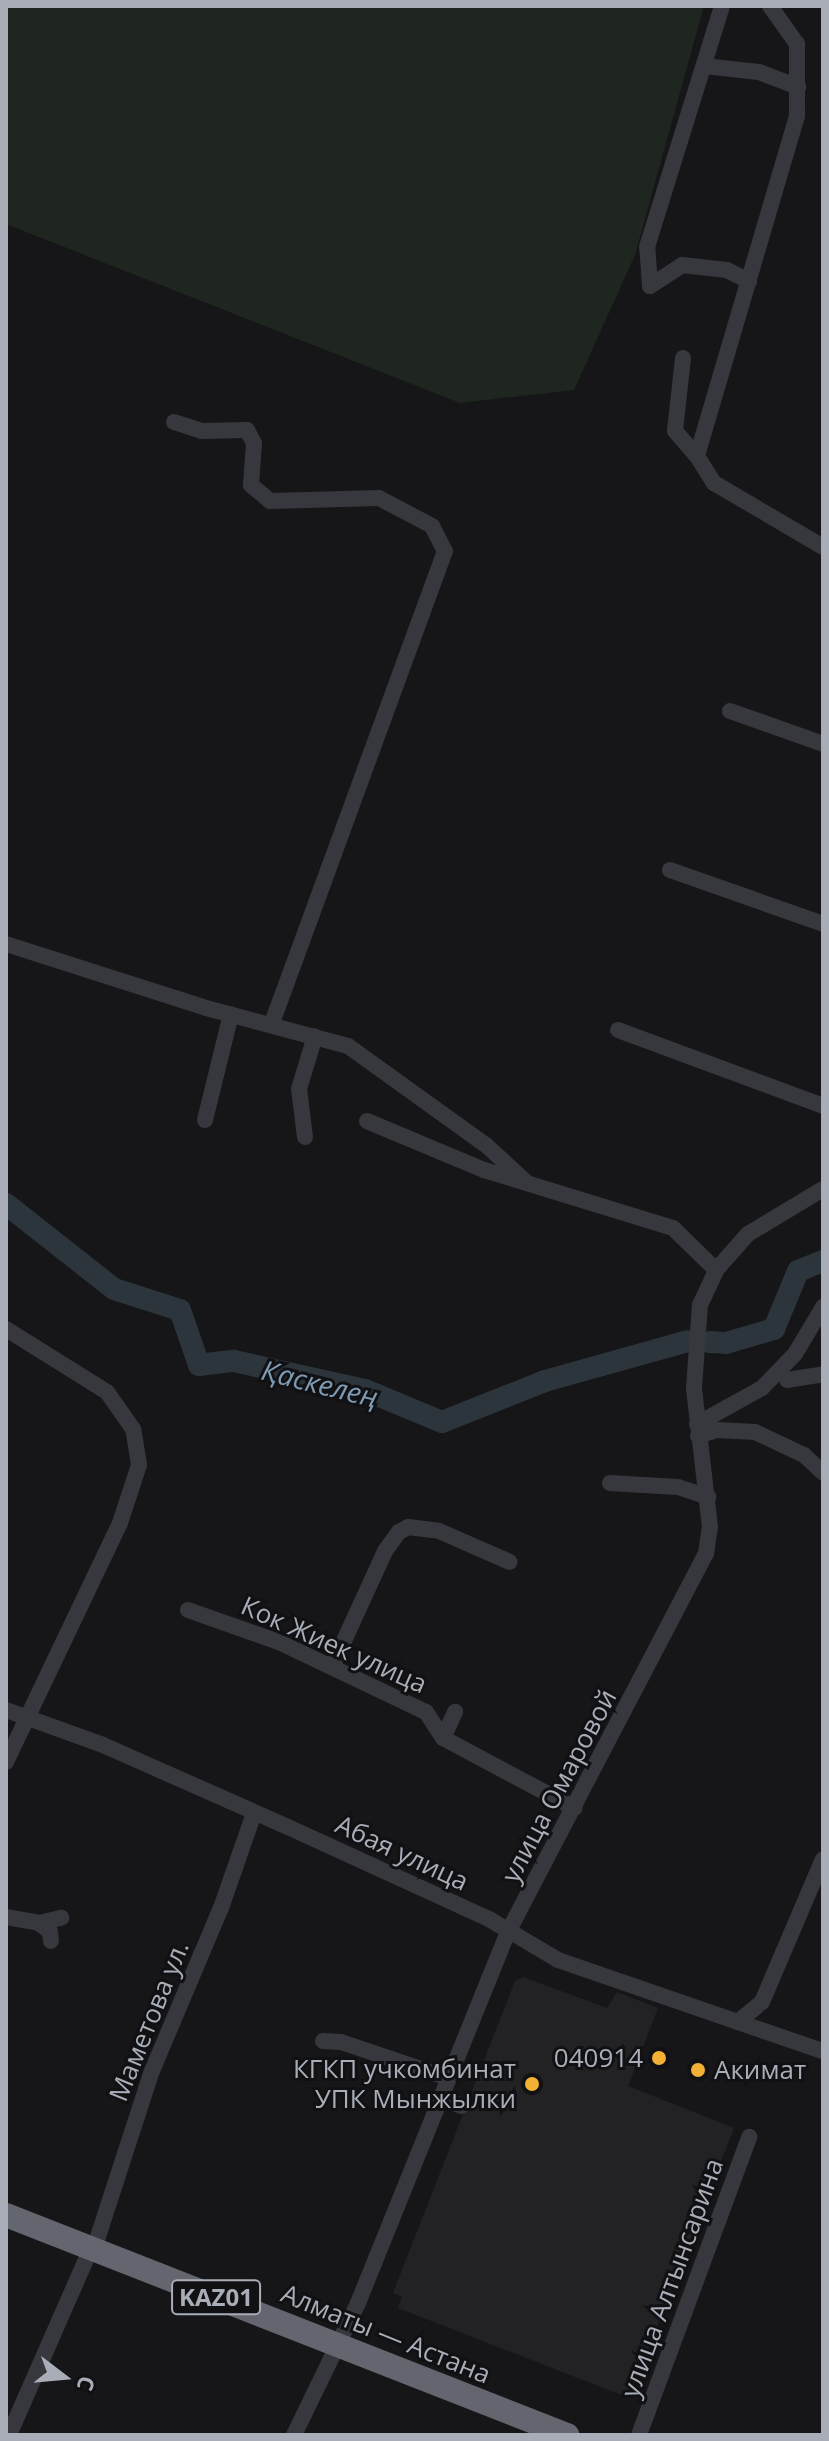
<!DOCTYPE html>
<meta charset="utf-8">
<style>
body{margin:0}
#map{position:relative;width:829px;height:2441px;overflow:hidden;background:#161618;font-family:"Open Sans",sans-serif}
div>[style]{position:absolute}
.built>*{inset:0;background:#222225}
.green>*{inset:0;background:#1e261f}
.river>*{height:22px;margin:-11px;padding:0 11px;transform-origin:11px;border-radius:11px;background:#2c353c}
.minor>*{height:16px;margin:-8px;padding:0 8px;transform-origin:8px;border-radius:8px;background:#37383d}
.highway>*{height:24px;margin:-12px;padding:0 12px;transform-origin:12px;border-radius:12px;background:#63666e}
.dots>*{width:22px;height:22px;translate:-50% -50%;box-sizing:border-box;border:4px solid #111113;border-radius:50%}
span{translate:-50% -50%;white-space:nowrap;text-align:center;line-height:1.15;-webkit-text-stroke:6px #111113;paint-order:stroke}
.shield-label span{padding:2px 6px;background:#111113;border:2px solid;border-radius:6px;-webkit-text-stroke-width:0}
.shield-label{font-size:24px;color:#a8adb8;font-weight:700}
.street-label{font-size:26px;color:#a8adb8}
.poi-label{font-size:26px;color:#a8adb8}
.right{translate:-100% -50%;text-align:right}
.left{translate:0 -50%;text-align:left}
.water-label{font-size:28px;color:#7f9bb3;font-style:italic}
.frame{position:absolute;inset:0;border:8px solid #a8adb8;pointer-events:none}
.north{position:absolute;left:24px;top:2337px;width:80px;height:80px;-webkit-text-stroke:6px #111113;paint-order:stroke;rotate:106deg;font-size:22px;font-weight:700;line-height:32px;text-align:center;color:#a8adb8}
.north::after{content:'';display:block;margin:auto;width:28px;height:36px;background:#a8adb8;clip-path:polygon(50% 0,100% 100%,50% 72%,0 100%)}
</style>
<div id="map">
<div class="built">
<div style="clip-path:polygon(523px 1977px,607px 2008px,617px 1992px,658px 2008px,628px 2086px,734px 2128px,629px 2398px,398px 2308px,402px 2297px,393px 2293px,515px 1981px)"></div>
</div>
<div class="green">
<div style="clip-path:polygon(6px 6px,704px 6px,635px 255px,574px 390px,460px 403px,6px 224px)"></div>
</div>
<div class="river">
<div style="left:6px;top:1204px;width:137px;rotate:38.2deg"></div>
<div style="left:114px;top:1289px;width:69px;rotate:17.7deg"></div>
<div style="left:180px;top:1310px;width:58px;rotate:70.9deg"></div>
<div style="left:199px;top:1365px;width:35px;rotate:-7deg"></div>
<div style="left:234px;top:1361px;width:134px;rotate:12.5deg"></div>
<div style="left:365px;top:1390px;width:83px;rotate:22.6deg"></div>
<div style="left:442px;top:1422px;width:111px;rotate:-21.7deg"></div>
<div style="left:545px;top:1381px;width:148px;rotate:-15.6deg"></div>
<div style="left:709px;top:1342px;width:17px;rotate:3deg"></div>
<div style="left:726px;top:1343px;width:50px;rotate:-16.3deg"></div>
<div style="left:774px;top:1329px;width:63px;rotate:-67.5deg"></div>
<div style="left:798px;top:1271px;width:27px;rotate:-22deg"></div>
</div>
<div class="minor">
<div style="left:770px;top:6px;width:47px;rotate:54.6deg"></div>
<div style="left:797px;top:44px;width:72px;rotate:90deg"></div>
<div style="left:797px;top:116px;width:354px;rotate:106.4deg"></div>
<div style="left:697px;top:456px;width:32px;rotate:58deg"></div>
<div style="left:714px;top:483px;width:126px;rotate:30.4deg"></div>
<div style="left:704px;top:66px;width:55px;rotate:6.2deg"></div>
<div style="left:759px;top:72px;width:42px;rotate:21deg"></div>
<div style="left:650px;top:286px;width:39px;rotate:-94deg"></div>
<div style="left:647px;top:247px;width:252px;rotate:-72.7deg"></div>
<div style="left:650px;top:286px;width:38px;rotate:-33deg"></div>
<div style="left:682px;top:265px;width:45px;rotate:6.3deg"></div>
<div style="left:727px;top:270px;width:25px;rotate:27deg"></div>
<div style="left:683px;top:358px;width:73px;rotate:96.3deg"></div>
<div style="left:675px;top:431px;width:33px;rotate:49deg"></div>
<div style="left:174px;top:422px;width:29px;rotate:18deg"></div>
<div style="left:202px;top:431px;width:45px;rotate:-1.3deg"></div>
<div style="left:247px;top:430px;width:15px;rotate:62deg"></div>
<div style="left:254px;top:443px;width:42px;rotate:94.1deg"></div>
<div style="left:251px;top:485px;width:25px;rotate:40deg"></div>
<div style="left:270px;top:501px;width:109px;rotate:-1.6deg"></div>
<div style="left:379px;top:498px;width:60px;rotate:27.8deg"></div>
<div style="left:432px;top:526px;width:28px;rotate:63deg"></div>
<div style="left:445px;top:551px;width:503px;rotate:110.13deg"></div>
<div style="left:730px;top:711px;width:99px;rotate:19.5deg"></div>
<div style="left:670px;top:870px;width:162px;rotate:19.4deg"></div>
<div style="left:6px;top:944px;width:210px;rotate:17.7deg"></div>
<div style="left:206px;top:1008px;width:147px;rotate:15deg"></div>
<div style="left:348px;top:1046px;width:170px;rotate:35.7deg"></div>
<div style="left:486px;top:1145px;width:54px;rotate:42.8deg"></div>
<div style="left:618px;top:1030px;width:219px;rotate:20.3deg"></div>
<div style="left:205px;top:1120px;width:109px;rotate:-76.2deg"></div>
<div style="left:367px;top:1121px;width:127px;rotate:22.7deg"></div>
<div style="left:484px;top:1170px;width:198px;rotate:17.1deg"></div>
<div style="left:673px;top:1228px;width:60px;rotate:44.3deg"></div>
<div style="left:305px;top:1137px;width:48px;rotate:-97.1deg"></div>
<div style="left:299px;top:1089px;width:55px;rotate:-73.2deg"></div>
<div style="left:787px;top:1380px;width:36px;rotate:-9deg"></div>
<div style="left:697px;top:1424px;width:74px;rotate:-29deg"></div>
<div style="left:762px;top:1388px;width:47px;rotate:-45.9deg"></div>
<div style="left:795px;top:1354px;width:55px;rotate:-59.2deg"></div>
<div style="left:698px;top:1436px;width:20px;rotate:-18deg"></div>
<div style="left:717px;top:1430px;width:38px;rotate:3deg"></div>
<div style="left:755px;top:1432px;width:54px;rotate:25.1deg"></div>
<div style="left:804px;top:1455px;width:26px;rotate:43deg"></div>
<div style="left:610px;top:1483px;width:68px;rotate:3.4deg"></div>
<div style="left:678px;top:1487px;width:32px;rotate:18deg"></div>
<div style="left:188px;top:1610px;width:96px;rotate:19.4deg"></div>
<div style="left:279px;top:1642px;width:163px;rotate:25.5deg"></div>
<div style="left:426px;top:1712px;width:31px;rotate:57deg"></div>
<div style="left:443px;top:1738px;width:149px;rotate:28.1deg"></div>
<div style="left:332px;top:1667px;width:128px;rotate:-65.4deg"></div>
<div style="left:385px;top:1551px;width:24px;rotate:-54deg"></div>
<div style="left:399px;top:1532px;width:10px;rotate:-29deg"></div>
<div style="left:408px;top:1527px;width:31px;rotate:7deg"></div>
<div style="left:439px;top:1531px;width:77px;rotate:23.6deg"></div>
<div style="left:6px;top:1710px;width:103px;rotate:19.8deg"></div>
<div style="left:103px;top:1745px;width:202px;rotate:23.9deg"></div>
<div style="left:288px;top:1827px;width:221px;rotate:24.6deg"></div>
<div style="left:489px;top:1919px;width:80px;rotate:30.7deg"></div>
<div style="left:558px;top:1960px;width:280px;rotate:19deg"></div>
<div style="left:443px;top:1738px;width:29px;rotate:-65deg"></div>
<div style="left:6px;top:1762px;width:265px;rotate:-64.5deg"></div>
<div style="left:120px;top:1523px;width:61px;rotate:-71.9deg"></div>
<div style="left:139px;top:1465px;width:36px;rotate:-99deg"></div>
<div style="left:133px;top:1429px;width:45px;rotate:-125.1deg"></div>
<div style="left:107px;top:1392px;width:119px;rotate:-148deg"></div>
<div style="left:6px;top:1917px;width:34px;rotate:10deg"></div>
<div style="left:39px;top:1923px;width:23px;rotate:-13deg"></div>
<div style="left:39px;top:1923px;width:14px;rotate:39deg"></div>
<div style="left:50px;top:1932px;width:9px;rotate:84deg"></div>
<div style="left:738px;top:2022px;width:31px;rotate:-40deg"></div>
<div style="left:762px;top:2002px;width:155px;rotate:-66.9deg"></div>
<div style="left:323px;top:2041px;width:18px;rotate:3deg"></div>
<div style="left:341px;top:2042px;width:113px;rotate:18.6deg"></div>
<div style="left:440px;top:2098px;width:23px;rotate:20deg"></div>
<div style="left:94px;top:2249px;width:187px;rotate:-72deg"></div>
<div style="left:152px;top:2071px;width:177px;rotate:-67.1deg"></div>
<div style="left:221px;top:1908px;width:101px;rotate:-70.8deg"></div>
<div style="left:9px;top:2435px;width:204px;rotate:-66.3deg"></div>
<div style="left:294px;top:2435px;width:147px;rotate:-64.1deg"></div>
<div style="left:358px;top:2303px;width:400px;rotate:-68deg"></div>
<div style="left:508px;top:1932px;width:427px;rotate:-62.4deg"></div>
<div style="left:706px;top:1554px;width:27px;rotate:-82deg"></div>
<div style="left:710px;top:1527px;width:140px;rotate:-96.6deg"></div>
<div style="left:694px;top:1388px;width:83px;rotate:-85.9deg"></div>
<div style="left:700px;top:1305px;width:38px;rotate:-65deg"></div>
<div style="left:716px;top:1270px;width:48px;rotate:-48.4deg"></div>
<div style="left:748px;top:1234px;width:87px;rotate:-31deg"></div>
<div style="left:639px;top:2435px;width:318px;rotate:-69.7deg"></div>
</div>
<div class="highway">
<div style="left:6px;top:2215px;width:603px;rotate:21.41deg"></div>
</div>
<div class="dots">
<div style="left:659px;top:2058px;background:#f2b134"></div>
<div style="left:698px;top:2070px;background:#f2b134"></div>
<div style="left:532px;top:2084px;background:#f2b134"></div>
</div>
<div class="shield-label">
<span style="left:216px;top:2297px">KАZ01</span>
</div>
<div class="street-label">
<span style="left:334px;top:1645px;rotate:24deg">Кок Жиек улица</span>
<span style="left:559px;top:1786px;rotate:-62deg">улица Омаровой</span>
<span style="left:402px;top:1853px;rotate:25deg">Абая улица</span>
<span style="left:149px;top:2021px;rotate:-68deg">Маметова ул.</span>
<span style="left:672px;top:2278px;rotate:-70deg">улица Алтынсарина</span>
<span style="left:386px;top:2334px;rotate:22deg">Алматы — Астана</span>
</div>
<div class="poi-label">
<span class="right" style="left:643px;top:2058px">040914</span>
<span class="right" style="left:516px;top:2084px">КГКП учкомбинат<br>УПК Мынжылки</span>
<span class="left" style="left:714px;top:2070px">Акимат</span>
</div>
<div class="water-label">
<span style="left:320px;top:1383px;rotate:14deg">Қаскелең</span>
</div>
<div class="frame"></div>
<div class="north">С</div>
</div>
